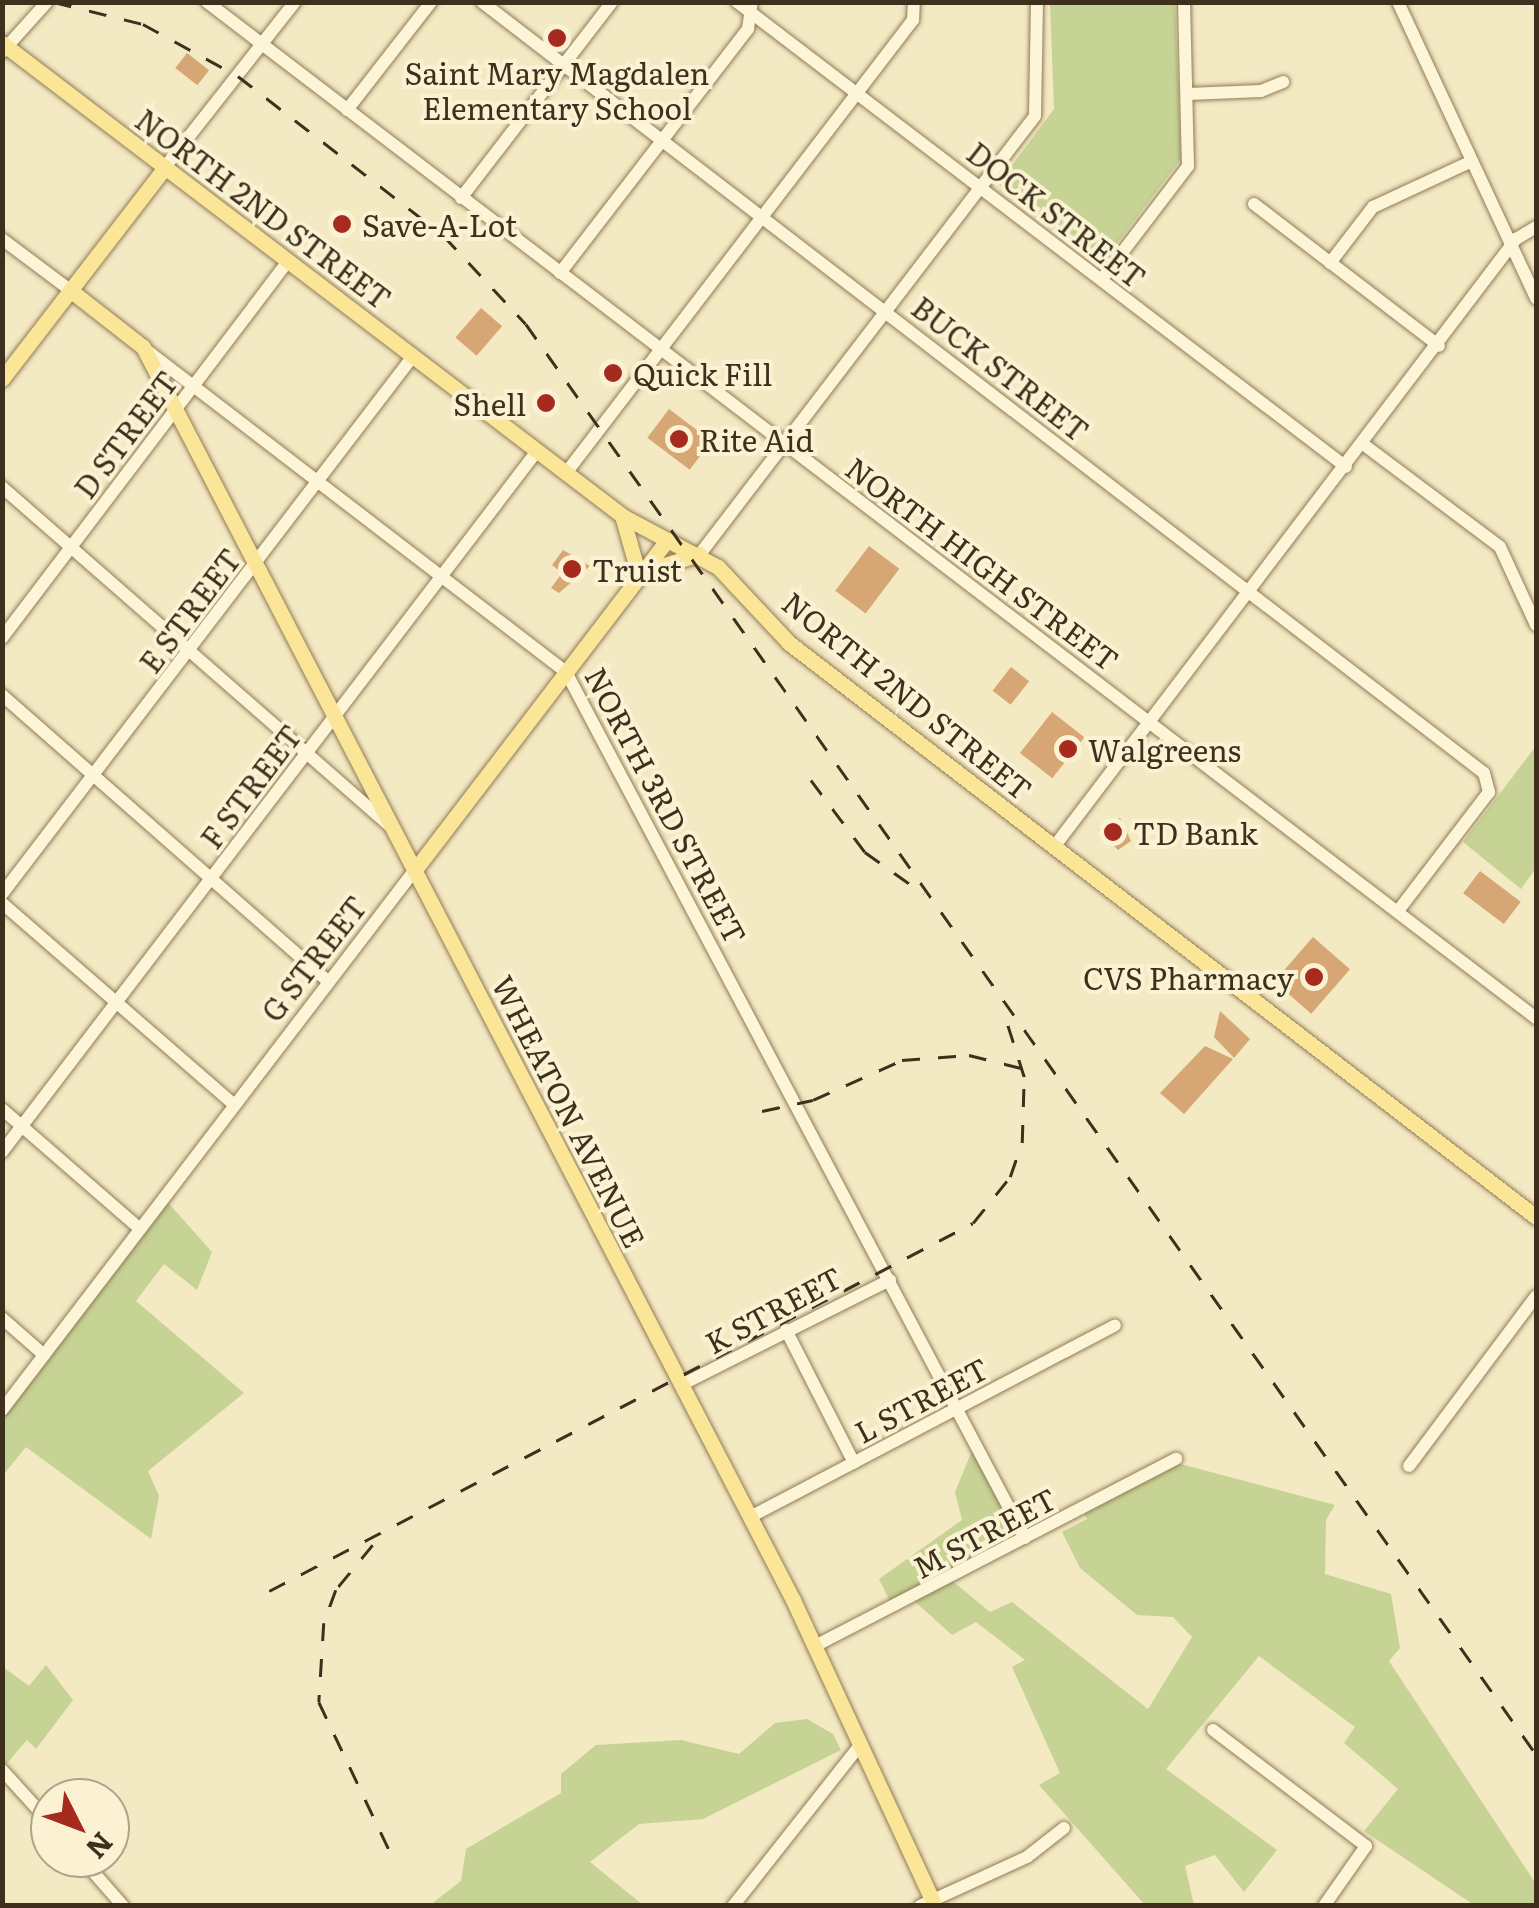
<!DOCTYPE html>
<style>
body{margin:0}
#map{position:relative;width:1539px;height:1908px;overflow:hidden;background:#f3e9c3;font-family:Literata,serif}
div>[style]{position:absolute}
.green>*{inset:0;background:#c6d395}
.building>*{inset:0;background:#d6a674;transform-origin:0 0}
.roads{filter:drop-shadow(0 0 2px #907b57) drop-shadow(0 0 2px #907b57)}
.minor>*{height:12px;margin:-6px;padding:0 6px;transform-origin:6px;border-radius:6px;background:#fdf5d7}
.major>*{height:15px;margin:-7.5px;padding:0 7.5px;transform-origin:7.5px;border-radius:7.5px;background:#fbe596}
.rail>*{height:2.5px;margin-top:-1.25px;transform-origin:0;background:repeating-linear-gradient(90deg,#3e301d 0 18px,transparent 0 36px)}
.dots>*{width:28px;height:28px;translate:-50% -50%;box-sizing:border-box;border:5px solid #faf2d3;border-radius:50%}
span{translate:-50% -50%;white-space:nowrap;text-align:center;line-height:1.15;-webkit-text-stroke:8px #faf2d3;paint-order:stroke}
.poi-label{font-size:30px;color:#3e301d}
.left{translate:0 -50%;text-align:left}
.right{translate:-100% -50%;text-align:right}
.street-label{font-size:30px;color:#3e301d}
.frame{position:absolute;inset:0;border:5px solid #3e301d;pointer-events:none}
.north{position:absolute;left:30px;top:1778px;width:100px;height:100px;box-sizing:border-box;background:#faf2d3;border:2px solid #afa48a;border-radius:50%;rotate:132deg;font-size:28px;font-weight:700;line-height:40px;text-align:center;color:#3e301d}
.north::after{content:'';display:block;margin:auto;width:35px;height:45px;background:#a72a1f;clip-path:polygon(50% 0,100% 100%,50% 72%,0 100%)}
</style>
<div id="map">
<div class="green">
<div style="clip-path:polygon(1050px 3px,1175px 3px,1181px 159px,1102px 263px,998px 184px,1054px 109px)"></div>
<div style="clip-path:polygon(1536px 746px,1536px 868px,1521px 889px,1463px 842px)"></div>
<div style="clip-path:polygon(164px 1198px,212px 1252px,197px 1290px,164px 1264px,136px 1301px,244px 1393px,148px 1471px,159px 1496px,151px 1539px,26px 1447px,3px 1475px,2px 1409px)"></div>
<div style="clip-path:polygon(974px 1446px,1021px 1541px,950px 1579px,990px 1612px,1012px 1602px,1148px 1709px,1192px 1637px,1173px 1617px,1137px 1615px,1080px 1568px,1062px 1532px,1087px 1519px,1082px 1509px,1169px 1461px,1335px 1505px,1326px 1520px,1325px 1574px,1391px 1594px,1400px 1648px,1389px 1661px,1536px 1884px,1536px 1905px,1474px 1905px,1364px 1831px,1398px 1789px,1344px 1743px,1355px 1727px,1259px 1656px,1166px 1769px,1277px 1850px,1244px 1892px,1215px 1855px,1185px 1866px,1194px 1905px,1145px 1905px,1039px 1785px,1060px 1773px,1012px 1667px,1025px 1660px,976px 1622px,952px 1635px,911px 1598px,893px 1607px,879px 1579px,962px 1520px,955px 1492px)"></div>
<div style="clip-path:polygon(46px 1665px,73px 1700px,36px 1749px,27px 1740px,3px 1768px,3px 1667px,29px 1686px)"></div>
<div style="clip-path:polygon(807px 1719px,833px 1734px,841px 1750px,703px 1819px,639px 1824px,590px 1862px,643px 1905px,430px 1905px,461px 1881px,466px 1849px,561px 1793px,561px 1774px,596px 1745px,681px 1740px,739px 1754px,775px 1723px)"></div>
</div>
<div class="building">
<div style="left:187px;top:53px;width:28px;height:19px;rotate:38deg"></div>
<div style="left:481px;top:308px;width:28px;height:39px;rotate:41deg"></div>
<div style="left:669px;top:409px;width:53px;height:36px;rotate:37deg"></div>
<div style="left:869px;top:546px;width:38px;height:56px;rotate:37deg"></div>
<div style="clip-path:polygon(563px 550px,590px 566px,559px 593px,551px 588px,562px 573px,552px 565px)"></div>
<div style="left:1011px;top:667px;width:23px;height:30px;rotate:38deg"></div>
<div style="left:1052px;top:712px;width:41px;height:52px;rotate:38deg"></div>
<div style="clip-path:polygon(1120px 818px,1131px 841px,1118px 850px,1098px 830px)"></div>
<div style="left:1480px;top:871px;width:51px;height:28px;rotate:37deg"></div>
<div style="left:1313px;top:937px;width:49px;height:59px;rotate:41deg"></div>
<div style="clip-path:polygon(1220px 1011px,1250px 1039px,1234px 1058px,1214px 1037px)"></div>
<div style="clip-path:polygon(1205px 1046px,1233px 1059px,1184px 1114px,1160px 1093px)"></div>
</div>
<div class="roads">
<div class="minor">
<div style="left:207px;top:2px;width:1673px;rotate:37.4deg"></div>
<div style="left:482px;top:2px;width:1264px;rotate:37.58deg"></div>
<div style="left:1484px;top:773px;width:20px;rotate:75deg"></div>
<div style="left:1489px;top:792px;width:150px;rotate:127.4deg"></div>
<div style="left:737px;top:2px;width:766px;rotate:37.36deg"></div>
<div style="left:1398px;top:2px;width:327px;rotate:65deg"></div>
<div style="left:2px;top:52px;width:67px;rotate:-48deg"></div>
<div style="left:1188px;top:94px;width:73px;rotate:-2.4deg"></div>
<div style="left:1261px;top:91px;width:24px;rotate:-22deg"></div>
<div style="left:347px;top:110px;width:137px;rotate:-52.1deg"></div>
<div style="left:165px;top:167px;width:210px;rotate:-51.8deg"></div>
<div style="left:461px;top:198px;width:247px;rotate:-52.4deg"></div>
<div style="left:1254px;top:204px;width:233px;rotate:37.5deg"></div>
<div style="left:2px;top:239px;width:85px;rotate:36.9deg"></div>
<div style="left:1330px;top:263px;width:71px;rotate:-52.5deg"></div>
<div style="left:1373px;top:207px;width:109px;rotate:-24.9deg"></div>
<div style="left:560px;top:273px;width:308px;rotate:-52.4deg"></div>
<div style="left:748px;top:29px;width:27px;rotate:-82deg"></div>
<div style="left:1102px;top:279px;width:142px;rotate:-52.7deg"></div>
<div style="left:1188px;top:166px;width:164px;rotate:-91.4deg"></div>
<div style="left:145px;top:349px;width:531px;rotate:37.5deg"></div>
<div style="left:566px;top:672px;width:980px;rotate:62.08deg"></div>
<div style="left:1363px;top:444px;width:171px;rotate:36.9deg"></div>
<div style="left:1500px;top:547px;width:86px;rotate:65.2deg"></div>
<div style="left:566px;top:473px;width:571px;rotate:-52.55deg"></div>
<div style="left:913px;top:20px;width:18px;rotate:-87deg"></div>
<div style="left:2px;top:487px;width:517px;rotate:41.15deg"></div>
<div style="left:700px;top:554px;width:551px;rotate:-52.59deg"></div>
<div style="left:1035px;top:116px;width:114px;rotate:-89deg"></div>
<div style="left:2px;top:638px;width:473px;rotate:-52.8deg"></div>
<div style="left:2px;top:695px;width:435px;rotate:41.3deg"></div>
<div style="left:1054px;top:847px;width:764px;rotate:-52.77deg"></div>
<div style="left:1516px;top:239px;width:23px;rotate:-31deg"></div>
<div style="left:2px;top:894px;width:677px;rotate:-52.62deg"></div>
<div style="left:2px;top:903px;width:308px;rotate:41deg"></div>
<div style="left:2px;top:1109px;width:183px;rotate:41deg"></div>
<div style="left:2px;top:1152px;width:882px;rotate:-52.65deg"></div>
<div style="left:2px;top:1318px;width:56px;rotate:41.4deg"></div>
<div style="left:786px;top:1330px;width:149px;rotate:62.9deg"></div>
<div style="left:681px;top:1385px;width:234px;rotate:-26.7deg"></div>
<div style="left:2px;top:1410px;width:678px;rotate:-52.61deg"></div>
<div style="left:1409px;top:1466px;width:212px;rotate:-53.2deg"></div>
<div style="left:750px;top:1517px;width:412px;rotate:-27.7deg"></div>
<div style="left:815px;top:1646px;width:407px;rotate:-27.4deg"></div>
<div style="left:1213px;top:1730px;width:192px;rotate:37.2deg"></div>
<div style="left:1366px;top:1846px;width:73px;rotate:125deg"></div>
<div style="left:2px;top:1770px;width:72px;rotate:47.8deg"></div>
<div style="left:81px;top:1858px;width:64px;rotate:48.8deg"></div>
<div style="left:733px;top:1906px;width:206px;rotate:-51.7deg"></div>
<div style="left:920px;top:1906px;width:118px;rotate:-24.6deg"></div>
<div style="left:1027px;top:1857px;width:47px;rotate:-38.1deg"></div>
</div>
<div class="major">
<div style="left:2px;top:43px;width:782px;rotate:37.31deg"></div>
<div style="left:624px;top:517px;width:106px;rotate:28deg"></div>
<div style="left:718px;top:567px;width:104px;rotate:46.9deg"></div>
<div style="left:789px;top:643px;width:942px;rotate:37.54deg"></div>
<div style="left:70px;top:290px;width:93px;rotate:38deg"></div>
<div style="left:143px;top:347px;width:1412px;rotate:62.58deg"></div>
<div style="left:793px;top:1600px;width:337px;rotate:65.1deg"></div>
<div style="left:2px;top:379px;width:267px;rotate:-52.4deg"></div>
<div style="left:623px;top:519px;width:59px;rotate:74.3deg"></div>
<div style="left:646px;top:571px;width:56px;rotate:-17.8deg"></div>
<div style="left:414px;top:871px;width:417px;rotate:-52.6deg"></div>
</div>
</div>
<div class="rail">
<div style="left:54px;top:2px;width:92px;rotate:13.9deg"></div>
<div style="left:143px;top:24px;width:108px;rotate:28.7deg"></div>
<div style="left:238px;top:76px;width:261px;rotate:37.8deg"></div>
<div style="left:444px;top:236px;width:120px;rotate:47deg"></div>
<div style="left:526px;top:324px;width:1751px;rotate:54.77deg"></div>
<div style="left:811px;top:780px;width:90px;rotate:53.1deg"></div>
<div style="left:865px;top:852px;width:72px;rotate:35.4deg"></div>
<div style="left:762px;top:1111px;width:52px;rotate:-12.2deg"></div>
<div style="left:813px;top:1100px;width:98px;rotate:-24.2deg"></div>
<div style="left:902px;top:1060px;width:67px;rotate:-4.3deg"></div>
<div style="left:969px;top:1055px;width:62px;rotate:14deg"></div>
<div style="left:373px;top:1545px;width:58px;rotate:129.4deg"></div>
<div style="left:336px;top:1590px;width:35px;rotate:110deg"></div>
<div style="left:324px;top:1623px;width:79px;rotate:93.6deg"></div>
<div style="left:319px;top:1702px;width:170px;rotate:64.6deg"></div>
<div style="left:269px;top:1591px;width:794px;rotate:-27.6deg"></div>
<div style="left:973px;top:1223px;width:59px;rotate:-51.2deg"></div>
<div style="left:1010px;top:1177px;width:36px;rotate:-71deg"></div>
<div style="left:1022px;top:1143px;width:66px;rotate:-88.3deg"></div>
<div style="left:1024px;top:1077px;width:63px;rotate:-107.6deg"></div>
</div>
<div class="dots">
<div style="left:557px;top:38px;background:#a72a1f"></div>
<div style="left:342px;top:224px;background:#a72a1f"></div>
<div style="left:613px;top:373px;background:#a72a1f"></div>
<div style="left:546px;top:403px;background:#a72a1f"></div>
<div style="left:679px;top:439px;background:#a72a1f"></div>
<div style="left:572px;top:569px;background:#a72a1f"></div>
<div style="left:1068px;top:749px;background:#a72a1f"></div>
<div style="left:1113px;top:832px;background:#a72a1f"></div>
<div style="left:1314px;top:977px;background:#a72a1f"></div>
</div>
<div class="poi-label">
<span style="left:557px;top:89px">Saint Mary Magdalen<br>Elementary School</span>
<span class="left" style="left:362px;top:224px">Save-A-Lot</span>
<span class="left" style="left:633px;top:373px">Quick Fill</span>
<span class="right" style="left:526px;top:403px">Shell</span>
<span class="left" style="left:699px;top:439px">Rite Aid</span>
<span class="left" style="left:592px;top:569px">Truist</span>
<span class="left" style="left:1088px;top:749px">Walgreens</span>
<span class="left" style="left:1133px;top:832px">TD Bank</span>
<span class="right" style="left:1294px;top:977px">CVS Pharmacy</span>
</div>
<div class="street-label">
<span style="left:264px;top:208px;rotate:37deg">NORTH 2ND STREET</span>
<span style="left:1057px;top:214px;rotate:38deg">DOCK STREET</span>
<span style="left:1001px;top:368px;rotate:38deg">BUCK STREET</span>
<span style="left:125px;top:434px;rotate:-53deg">D STREET</span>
<span style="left:983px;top:563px;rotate:37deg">NORTH HIGH STREET</span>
<span style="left:189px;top:610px;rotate:-53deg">E STREET</span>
<span style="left:908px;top:695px;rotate:39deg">NORTH 2ND STREET</span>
<span style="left:250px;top:786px;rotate:-53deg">F STREET</span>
<span style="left:667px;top:805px;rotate:62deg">NORTH 3RD STREET</span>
<span style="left:313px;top:958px;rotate:-52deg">G STREET</span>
<span style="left:570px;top:1111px;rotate:63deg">WHEATON AVENUE</span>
<span style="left:773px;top:1309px;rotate:-28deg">K STREET</span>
<span style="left:921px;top:1399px;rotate:-28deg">L STREET</span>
<span style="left:984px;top:1532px;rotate:-28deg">M STREET</span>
</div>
<div class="frame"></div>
<div class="north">N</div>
</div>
